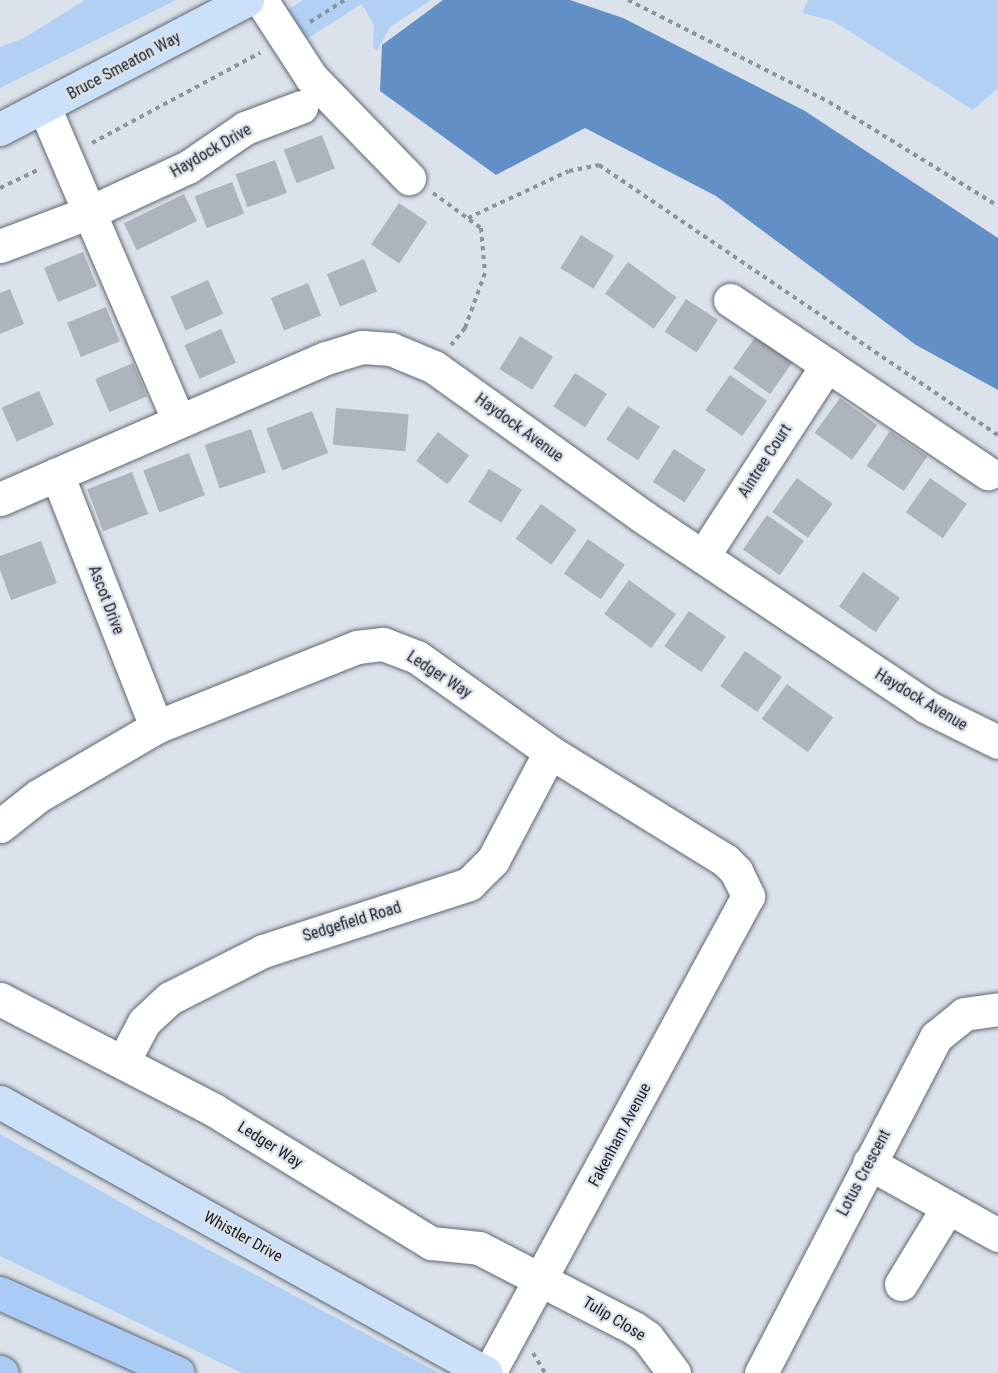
<!DOCTYPE html>
<style>
body{margin:0}
#map{position:relative;width:998px;height:1373px;overflow:hidden;background:#dbe2ec;font-family:"Roboto Condensed",sans-serif}
div>[style]{position:absolute}
.green>*{inset:0;background:#b2d0f4}
.water>*{inset:0;background:#6290c6}
.building>*{inset:0;background:#adb4bd;transform-origin:0 0}
.path>*{height:4px;margin-top:-2px;transform-origin:0;background:repeating-linear-gradient(90deg,#8d939a 0 4.5px,transparent 0 9px)}
.roads{filter:drop-shadow(0 0 2px #61676f) drop-shadow(0 0 2px #61676f)}
.minor>*{height:33px;margin:-16.5px;padding:0 16.5px;transform-origin:16.5px;border-radius:16.5px;background:#fff}
.major>*{height:33px;margin:-16.5px;padding:0 16.5px;transform-origin:16.5px;border-radius:16.5px;background:#cbe0f9}
.highway>*{height:33px;margin:-16.5px;padding:0 16.5px;transform-origin:16.5px;border-radius:16.5px;background:#a9cbf5}
span{translate:-50% -50%;white-space:nowrap;text-align:center;line-height:1.15;-webkit-text-stroke:4.5px #dbe2ec;paint-order:stroke}
.street-label{font-size:16px;color:#1d2023}
</style>
<div id="map">
<div class="green">
<div style="clip-path:polygon(85px 0,176px 0,0 88px,0 47px,24px 38px)"></div>
<div style="clip-path:polygon(303px 0,431px 0,390px 27px,377px 51px,373px 47px,374px 26px,362px 4px,299px 44px,280px 15px)"></div>
<div style="clip-path:polygon(808px 0,998px 0,998px 88px,973px 110px,833px 21px,802px 13px)"></div>
<div style="clip-path:polygon(0 1134px,140px 1213px,439px 1373px,242px 1373px,0 1256px)"></div>
</div>
<div class="water">
<div style="clip-path:polygon(443px 0,570px 0,623px 18px,805px 111px,998px 238px,998px 390px,916px 345px,716px 196px,585px 128px,496px 175px,380px 91px,382px 45px)"></div>
</div>
<div class="building">
<div style="left:322px;top:135px;width:36px;height:41px;rotate:69deg"></div>
<div style="left:275px;top:160px;width:35px;height:42px;rotate:70deg"></div>
<div style="left:232px;top:182px;width:34px;height:40px;rotate:69deg"></div>
<div style="left:184px;top:194px;width:30px;height:67px;rotate:64deg"></div>
<div style="left:399px;top:203px;width:34px;height:50px;rotate:34deg"></div>
<div style="left:581px;top:235px;width:39px;height:39px;rotate:32deg"></div>
<div style="left:83px;top:252px;width:37px;height:42px;rotate:68deg"></div>
<div style="left:364px;top:259px;width:35px;height:40px;rotate:68deg"></div>
<div style="left:628px;top:262px;width:60px;height:39px;rotate:36deg"></div>
<div style="left:208px;top:280px;width:37px;height:41px;rotate:66deg"></div>
<div style="left:308px;top:283px;width:35px;height:40px;rotate:68deg"></div>
<div style="clip-path:polygon(10px 289px,24px 324px,0 334px,0 293px)"></div>
<div style="left:686px;top:299px;width:38px;height:39px;rotate:33deg"></div>
<div style="left:106px;top:307px;width:37px;height:42px;rotate:68deg"></div>
<div style="left:221px;top:329px;width:37px;height:40px;rotate:66deg"></div>
<div style="left:758px;top:333px;width:45px;height:43px;rotate:35deg"></div>
<div style="left:520px;top:336px;width:39px;height:39px;rotate:32deg"></div>
<div style="left:133px;top:363px;width:36px;height:41px;rotate:67deg"></div>
<div style="left:575px;top:373px;width:38px;height:40px;rotate:33deg"></div>
<div style="left:730px;top:375px;width:45px;height:43px;rotate:35deg"></div>
<div style="left:39px;top:391px;width:37px;height:41px;rotate:66deg"></div>
<div style="left:840px;top:398px;width:46px;height:43px;rotate:36deg"></div>
<div style="left:628px;top:406px;width:38px;height:40px;rotate:33deg"></div>
<div style="left:336px;top:408px;width:73px;height:37px;rotate:5deg"></div>
<div style="left:312px;top:411px;width:45px;height:49px;rotate:69deg"></div>
<div style="left:251px;top:429px;width:46px;height:49px;rotate:71deg"></div>
<div style="left:890px;top:431px;width:45px;height:42px;rotate:34deg"></div>
<div style="left:438px;top:432px;width:39px;height:36px;rotate:37deg"></div>
<div style="left:674px;top:449px;width:38px;height:39px;rotate:33deg"></div>
<div style="left:189px;top:453px;width:45px;height:49px;rotate:69deg"></div>
<div style="left:489px;top:469px;width:39px;height:39px;rotate:32deg"></div>
<div style="left:132px;top:472px;width:45px;height:48px;rotate:69deg"></div>
<div style="left:797px;top:478px;width:44px;height:42px;rotate:36deg"></div>
<div style="left:930px;top:478px;width:45px;height:42px;rotate:35deg"></div>
<div style="left:541px;top:504px;width:44px;height:43px;rotate:36deg"></div>
<div style="left:767px;top:515px;width:45px;height:42px;rotate:35deg"></div>
<div style="left:588px;top:539px;width:45px;height:42px;rotate:35deg"></div>
<div style="clip-path:polygon(41px 541px,57px 583px,11px 600px,0 570px,0 556px)"></div>
<div style="left:863px;top:572px;width:45px;height:42px;rotate:35deg"></div>
<div style="left:629px;top:580px;width:58px;height:42px;rotate:36deg"></div>
<div style="left:689px;top:611px;width:45px;height:43px;rotate:35deg"></div>
<div style="left:745px;top:651px;width:45px;height:43px;rotate:35deg"></div>
<div style="left:787px;top:684px;width:57px;height:43px;rotate:36deg"></div>
</div>
<div class="path">
<div style="left:628px;top:0;width:225px;rotate:26.9deg"></div>
<div style="left:829px;top:102px;width:198px;rotate:31.6deg"></div>
<div style="left:310px;top:22px;width:41px;rotate:-32.2deg"></div>
<div style="left:92px;top:143px;width:191px;rotate:-28.2deg"></div>
<div style="left:0;top:188px;width:44px;rotate:-25.4deg"></div>
<div style="left:433px;top:193px;width:59px;rotate:36.1deg"></div>
<div style="left:481px;top:228px;width:45px;rotate:84.9deg"></div>
<div style="left:485px;top:273px;width:59px;rotate:110deg"></div>
<div style="left:465px;top:328px;width:22px;rotate:129deg"></div>
<div style="left:468px;top:218px;width:111px;rotate:-25deg"></div>
<div style="left:569px;top:171px;width:31px;rotate:-11deg"></div>
<div style="left:599px;top:165px;width:482px;rotate:34.1deg"></div>
<div style="left:533px;top:1353px;width:23px;rotate:59deg"></div>
</div>
<div class="roads">
<div class="minor">
<div style="left:261px;top:0;width:92px;rotate:57deg"></div>
<div style="left:311px;top:77px;width:141px;rotate:45.9deg"></div>
<div style="left:45px;top:109px;width:337px;rotate:66.8deg"></div>
<div style="left:0;top:246px;width:96px;rotate:-20.7deg"></div>
<div style="left:90px;top:212px;width:108px;rotate:-24.7deg"></div>
<div style="left:188px;top:167px;width:69px;rotate:-34.4deg"></div>
<div style="left:245px;top:128px;width:60px;rotate:-20.6deg"></div>
<div style="left:730px;top:300px;width:117px;rotate:33.8deg"></div>
<div style="left:57px;top:474px;width:272px;rotate:68.6deg"></div>
<div style="left:0;top:499px;width:355px;rotate:-23.4deg"></div>
<div style="left:326px;top:358px;width:38px;rotate:-17deg"></div>
<div style="left:362px;top:347px;width:29px;rotate:4deg"></div>
<div style="left:391px;top:349px;width:47px;rotate:22.7deg"></div>
<div style="left:434px;top:367px;width:259px;rotate:35.6deg"></div>
<div style="left:645px;top:518px;width:339px;rotate:33.8deg"></div>
<div style="left:927px;top:707px;width:79px;rotate:26.2deg"></div>
<div style="left:703px;top:556px;width:228px;rotate:-57deg"></div>
<div style="left:827px;top:365px;width:194px;rotate:33.9deg"></div>
<div style="left:0;top:826px;width:48px;rotate:-38.3deg"></div>
<div style="left:38px;top:796px;width:137px;rotate:-30.3deg"></div>
<div style="left:156px;top:727px;width:216px;rotate:-21.7deg"></div>
<div style="left:357px;top:647px;width:26px;rotate:-7deg"></div>
<div style="left:383px;top:644px;width:36px;rotate:21deg"></div>
<div style="left:417px;top:657px;width:163px;rotate:35.5deg"></div>
<div style="left:550px;top:752px;width:206px;rotate:31.7deg"></div>
<div style="left:725px;top:860px;width:16px;rotate:45deg"></div>
<div style="left:736px;top:871px;width:28px;rotate:64deg"></div>
<div style="left:748px;top:896px;width:543px;rotate:118.5deg"></div>
<div style="left:0;top:999px;width:241px;rotate:27.4deg"></div>
<div style="left:214px;top:1110px;width:255px;rotate:31.5deg"></div>
<div style="left:431px;top:1243px;width:48px;rotate:5.9deg"></div>
<div style="left:479px;top:1248px;width:174px;rotate:27.3deg"></div>
<div style="left:634px;top:1328px;width:16px;rotate:35deg"></div>
<div style="left:647px;top:1337px;width:45px;rotate:53.1deg"></div>
<div style="left:123px;top:1062px;width:45px;rotate:-62.3deg"></div>
<div style="left:144px;top:1022px;width:35px;rotate:-43deg"></div>
<div style="left:170px;top:998px;width:104px;rotate:-26.8deg"></div>
<div style="left:263px;top:951px;width:217px;rotate:-18deg"></div>
<div style="left:469px;top:884px;width:34px;rotate:-45deg"></div>
<div style="left:493px;top:860px;width:122px;rotate:-62.2deg"></div>
<div style="left:869px;top:1163px;width:148px;rotate:29.2deg"></div>
<div style="left:901px;top:1284px;width:90px;rotate:-58.6deg"></div>
<div style="left:761px;top:1373px;width:379px;rotate:-62.5deg"></div>
<div style="left:936px;top:1037px;width:36px;rotate:-39deg"></div>
<div style="left:964px;top:1014px;width:34px;rotate:-8deg"></div>
</div>
<div class="major">
<div style="left:0;top:129px;width:279px;rotate:-27.6deg"></div>
<div style="left:0;top:1102px;width:556px;rotate:29.14deg"></div>
</div>
<div class="highway">
<div style="left:0;top:1293px;width:195px;rotate:24.2deg"></div>
<div style="left:0;top:1372px;width:2px;rotate:27deg"></div>
</div>
</div>
<div class="street-label">
<span style="left:124px;top:66px;rotate:-28deg">Bruce Smeaton Way</span>
<span style="left:211px;top:151px;rotate:-30deg">Haydock Drive</span>
<span style="left:519px;top:428px;rotate:36deg">Haydock Avenue</span>
<span style="left:765px;top:461px;rotate:-57deg">Aintree Court</span>
<span style="left:106px;top:600px;rotate:69deg">Ascot Drive</span>
<span style="left:439px;top:675px;rotate:33deg">Ledger Way</span>
<span style="left:921px;top:700px;rotate:31deg">Haydock Avenue</span>
<span style="left:352px;top:922px;rotate:-17deg">Sedgefield Road</span>
<span style="left:620px;top:1135px;rotate:-62deg">Fakenham Avenue</span>
<span style="left:270px;top:1145px;rotate:32deg">Ledger Way</span>
<span style="left:864px;top:1173px;rotate:-62deg">Lotus Crescent</span>
<span style="left:243px;top:1237px;rotate:29deg">Whistler Drive</span>
<span style="left:614px;top:1319px;rotate:31deg">Tulip Close</span>
</div>
</div>
